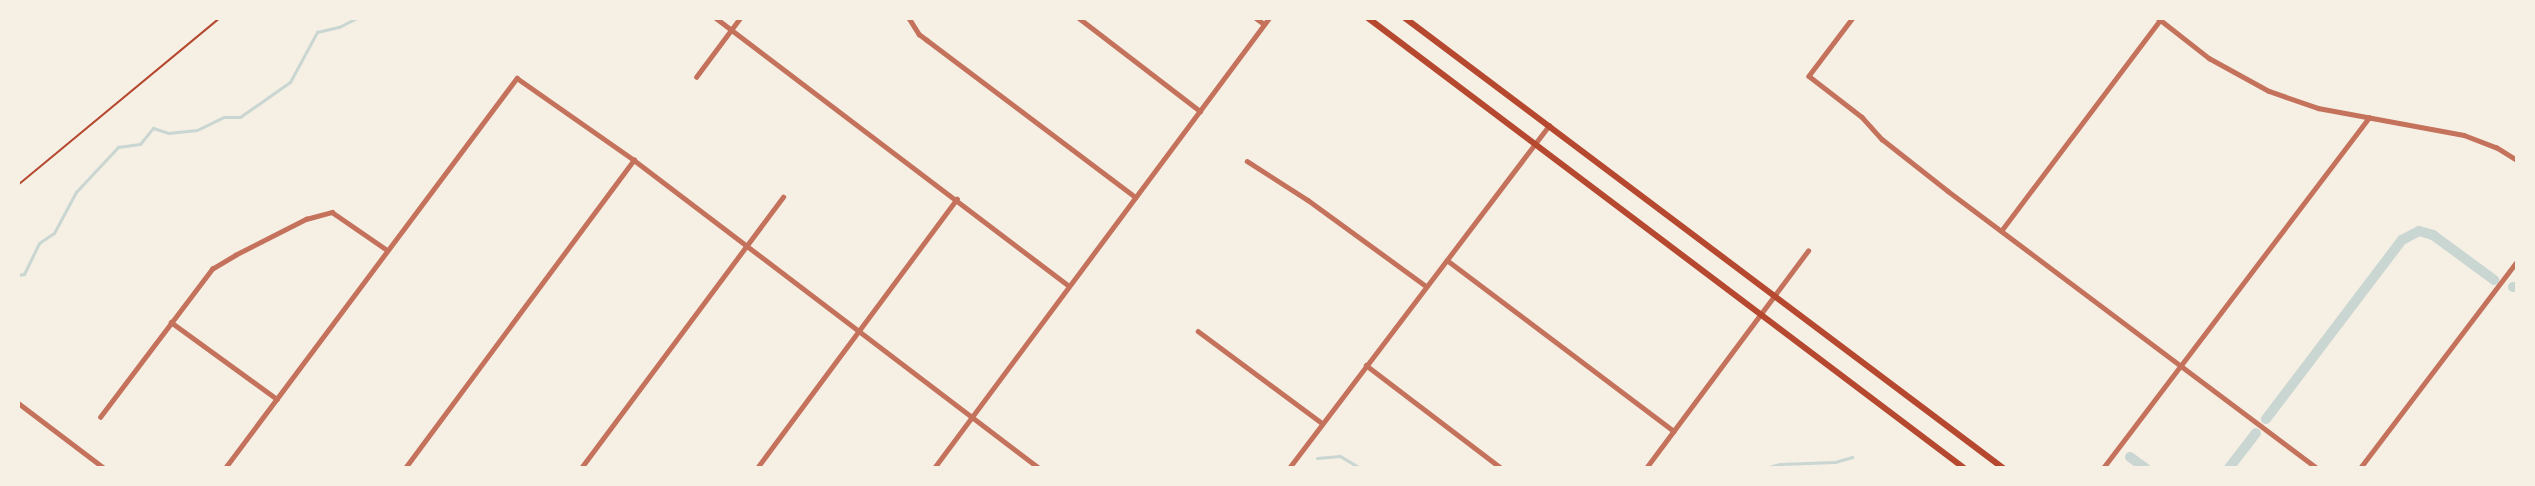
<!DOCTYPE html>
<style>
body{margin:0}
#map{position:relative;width:2535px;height:486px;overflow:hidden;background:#f6efe4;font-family:"Varela Round",sans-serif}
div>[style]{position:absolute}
.stream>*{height:3px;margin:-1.5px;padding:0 1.5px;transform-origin:1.5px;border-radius:1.5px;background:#c9d6d2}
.canal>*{height:10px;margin:-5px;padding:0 5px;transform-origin:5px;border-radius:5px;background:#c9d6d2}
.path>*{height:1.5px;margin:-0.75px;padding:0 0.75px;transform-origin:0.75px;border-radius:0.75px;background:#b5482f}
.minor>*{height:4.5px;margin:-2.25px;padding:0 2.25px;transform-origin:2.25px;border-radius:2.25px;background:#c5725c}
.tertiary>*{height:5px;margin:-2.5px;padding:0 2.5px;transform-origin:2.5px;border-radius:2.5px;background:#c5725c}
.secondary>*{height:6px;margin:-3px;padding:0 3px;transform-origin:3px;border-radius:3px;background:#b5482f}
span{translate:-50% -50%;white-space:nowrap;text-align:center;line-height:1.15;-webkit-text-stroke:5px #f6efe4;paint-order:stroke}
.frame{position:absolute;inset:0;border:20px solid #f6efe4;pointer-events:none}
</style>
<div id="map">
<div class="stream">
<div style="left:18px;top:275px;width:6px;rotate:-9deg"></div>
<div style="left:24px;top:274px;width:34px;rotate:-64deg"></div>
<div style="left:39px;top:243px;width:18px;rotate:-34deg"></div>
<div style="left:54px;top:233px;width:47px;rotate:-61.8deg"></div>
<div style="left:76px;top:192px;width:62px;rotate:-47deg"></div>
<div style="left:118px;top:147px;width:22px;rotate:-8deg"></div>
<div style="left:140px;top:144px;width:21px;rotate:-51deg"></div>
<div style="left:153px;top:128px;width:16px;rotate:18deg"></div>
<div style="left:168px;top:133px;width:29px;rotate:-6deg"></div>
<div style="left:197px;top:130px;width:30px;rotate:-26deg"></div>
<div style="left:224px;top:117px;width:16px"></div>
<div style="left:240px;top:117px;width:61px;rotate:-35deg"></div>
<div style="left:290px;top:82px;width:57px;rotate:-61.6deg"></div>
<div style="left:317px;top:32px;width:23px;rotate:-13deg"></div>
<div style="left:339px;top:27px;width:20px;rotate:-27deg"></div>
<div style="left:1317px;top:458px;width:23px;rotate:-5deg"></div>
<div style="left:1340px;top:456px;width:23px;rotate:31deg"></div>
<div style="left:1765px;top:468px;width:16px;rotate:-15deg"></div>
<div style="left:1780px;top:464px;width:55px;rotate:-2.1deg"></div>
<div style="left:1835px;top:462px;width:18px;rotate:-16deg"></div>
</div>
<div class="canal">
<div style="left:2513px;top:287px;width:4px"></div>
<div style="left:2266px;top:419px;width:225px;rotate:-52.8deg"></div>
<div style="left:2402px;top:240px;width:19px;rotate:-28deg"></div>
<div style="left:2419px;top:231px;width:15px;rotate:16deg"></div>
<div style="left:2433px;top:235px;width:76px;rotate:36.4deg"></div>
<div style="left:2130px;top:457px;width:19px;rotate:36deg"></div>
<div style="left:2229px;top:468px;width:44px;rotate:-52.4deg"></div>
</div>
<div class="path">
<div style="left:18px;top:185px;width:262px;rotate:-39.6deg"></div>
</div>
<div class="minor">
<div style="left:716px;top:18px;width:443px;rotate:37.2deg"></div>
<div style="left:909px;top:18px;width:19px;rotate:58deg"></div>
<div style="left:919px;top:34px;width:10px;rotate:37deg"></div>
<div style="left:927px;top:40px;width:261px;rotate:37deg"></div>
<div style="left:1079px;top:18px;width:153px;rotate:37.5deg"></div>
<div style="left:1256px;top:18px;width:10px;rotate:37deg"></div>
<div style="left:1853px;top:18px;width:73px;rotate:127.2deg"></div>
<div style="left:1809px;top:76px;width:67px;rotate:37.7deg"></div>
<div style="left:1862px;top:117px;width:30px;rotate:48deg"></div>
<div style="left:1882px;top:139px;width:84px;rotate:38.2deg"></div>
<div style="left:1948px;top:191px;width:461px;rotate:36.9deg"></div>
<div style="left:2158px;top:18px;width:65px;rotate:38.1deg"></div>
<div style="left:2209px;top:58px;width:68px;rotate:28.8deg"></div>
<div style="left:2269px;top:91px;width:52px;rotate:19.1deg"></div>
<div style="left:2318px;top:108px;width:148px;rotate:10.5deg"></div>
<div style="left:2464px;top:135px;width:34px;rotate:21deg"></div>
<div style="left:2496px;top:147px;width:25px;rotate:32deg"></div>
<div style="left:696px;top:77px;width:74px;rotate:-53.3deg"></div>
<div style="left:1247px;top:161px;width:72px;rotate:32.6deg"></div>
<div style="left:1308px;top:200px;width:146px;rotate:36.1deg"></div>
<div style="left:2001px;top:231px;width:264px;rotate:-53deg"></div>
<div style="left:1447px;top:260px;width:284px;rotate:37deg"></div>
<div style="left:171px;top:322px;width:131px;rotate:36deg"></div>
<div style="left:1198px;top:331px;width:154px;rotate:36.6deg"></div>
<div style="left:1366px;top:365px;width:170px;rotate:37.3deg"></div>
<div style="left:100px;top:417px;width:186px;rotate:-52.9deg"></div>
<div style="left:212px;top:269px;width:27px;rotate:-31deg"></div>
<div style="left:235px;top:255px;width:80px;rotate:-26.9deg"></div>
<div style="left:306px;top:219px;width:27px;rotate:-15deg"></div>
<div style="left:332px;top:212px;width:67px;rotate:34.6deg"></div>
<div style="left:225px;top:468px;width:487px;rotate:-53.2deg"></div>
<div style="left:517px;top:78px;width:143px;rotate:35deg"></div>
<div style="left:634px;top:160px;width:509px;rotate:37.25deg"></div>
<div style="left:405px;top:468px;width:384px;rotate:-53.4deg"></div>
<div style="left:581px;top:468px;width:338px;rotate:-53.3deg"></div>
<div style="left:757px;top:468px;width:335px;rotate:-53.4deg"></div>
<div style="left:934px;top:468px;width:561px;rotate:-53.33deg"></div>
<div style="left:1289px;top:468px;width:430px;rotate:-52.8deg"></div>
<div style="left:1646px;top:468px;width:271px;rotate:-53.3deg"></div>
<div style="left:2103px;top:468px;width:440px;rotate:-52.8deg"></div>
<div style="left:2360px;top:468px;width:260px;rotate:-52.8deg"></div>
</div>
<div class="tertiary">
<div style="left:18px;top:403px;width:108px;rotate:37.1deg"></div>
</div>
<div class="secondary">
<div style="left:1368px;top:18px;width:747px;rotate:37.05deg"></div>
<div style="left:1405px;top:18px;width:748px;rotate:36.96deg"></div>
</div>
<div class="frame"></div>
</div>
